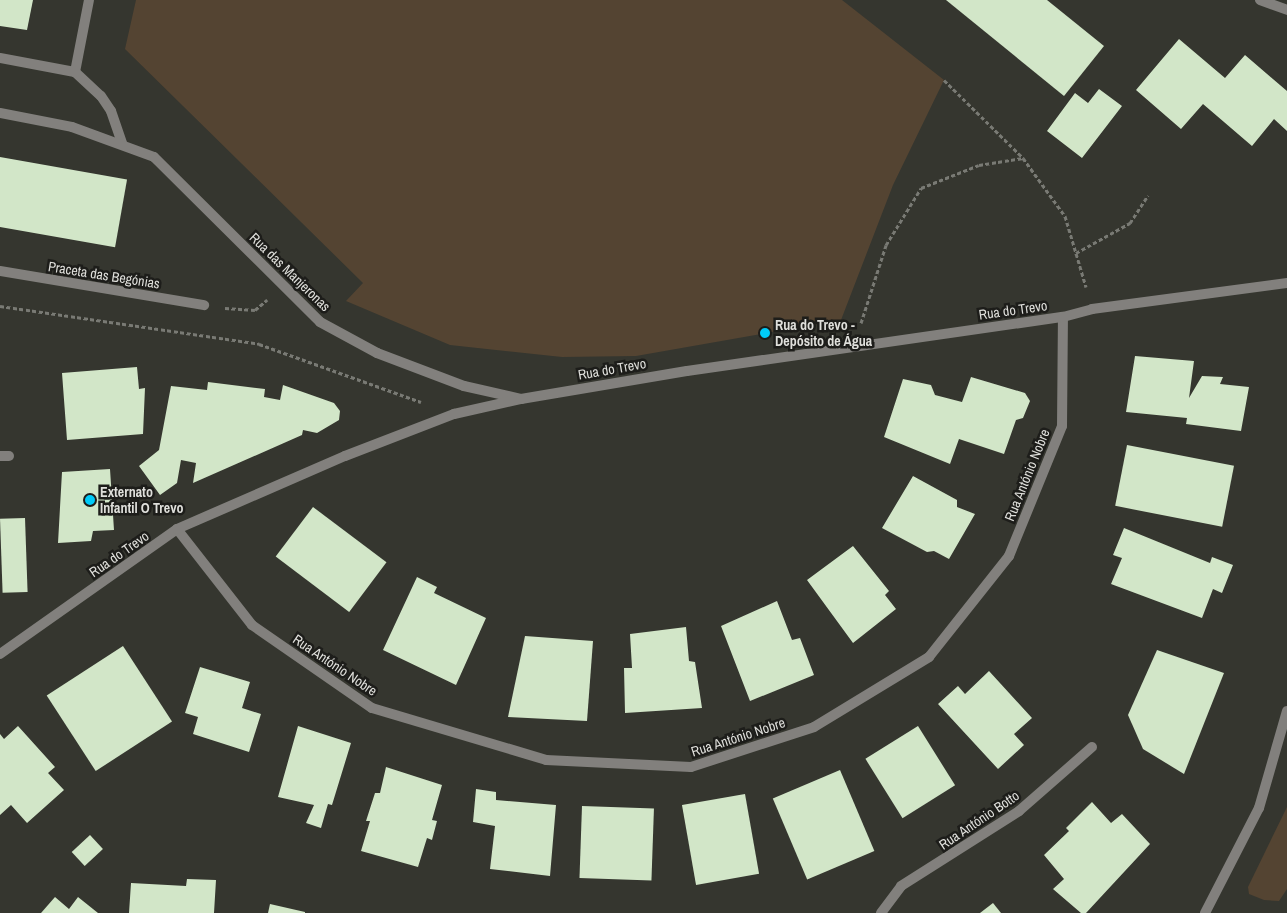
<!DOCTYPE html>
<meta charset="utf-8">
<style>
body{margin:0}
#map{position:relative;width:1287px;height:913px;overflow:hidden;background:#35362f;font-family:"Archivo Narrow",sans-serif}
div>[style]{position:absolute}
.green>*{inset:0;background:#544432}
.building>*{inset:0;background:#d2e6c8;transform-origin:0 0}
.path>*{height:3px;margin-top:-1.5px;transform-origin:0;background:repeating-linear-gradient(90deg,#797a74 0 4px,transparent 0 6.5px)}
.service>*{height:10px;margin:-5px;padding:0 5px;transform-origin:5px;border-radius:5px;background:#82807d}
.minor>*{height:10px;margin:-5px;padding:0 5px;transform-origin:5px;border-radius:5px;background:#82807d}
.tertiary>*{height:10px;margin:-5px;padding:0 5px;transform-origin:5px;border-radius:5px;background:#82807d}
.dots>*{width:14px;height:14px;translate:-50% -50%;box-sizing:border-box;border:2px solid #1d1d1a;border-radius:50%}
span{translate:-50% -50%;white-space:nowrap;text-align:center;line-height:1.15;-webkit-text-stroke:5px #1d1d1a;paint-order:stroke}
.street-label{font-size:14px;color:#dfdfdb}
.poi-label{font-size:14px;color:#dfdfdb;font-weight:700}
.left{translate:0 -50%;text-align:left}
</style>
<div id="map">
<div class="green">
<div style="clip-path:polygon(136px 0,842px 0,944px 80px,893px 185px,841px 320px,636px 356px,562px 357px,450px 345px,346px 301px,363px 283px,125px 49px)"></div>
<div style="clip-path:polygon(1287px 807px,1287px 889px,1279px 901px,1264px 900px,1249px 894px,1248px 887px)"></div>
</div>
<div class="building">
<div style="clip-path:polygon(0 0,33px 0,27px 30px,0 26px)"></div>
<div style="clip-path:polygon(946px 0,1047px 0,1104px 46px,1064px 96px)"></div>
<div style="clip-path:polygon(1179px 39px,1225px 78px,1245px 55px,1287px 91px,1287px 131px,1274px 119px,1252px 146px,1203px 104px,1181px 129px,1136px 90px)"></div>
<div style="clip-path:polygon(1099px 89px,1122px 106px,1082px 158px,1047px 131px,1075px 93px,1088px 103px)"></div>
<div style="left:0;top:157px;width:129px;height:69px;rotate:10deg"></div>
<div style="clip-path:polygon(1135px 356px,1194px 361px,1189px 398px,1202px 376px,1223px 377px,1220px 384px,1249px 387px,1241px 431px,1186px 424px,1187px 418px,1126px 412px)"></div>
<div style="clip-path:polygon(137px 367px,139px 389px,145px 388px,143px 434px,67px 440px,62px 373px)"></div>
<div style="clip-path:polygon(971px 377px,1025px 393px,1030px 401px,1023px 418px,1016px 420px,1004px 454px,959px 439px,950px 464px,884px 437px,903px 379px,931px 385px,935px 395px,962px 402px)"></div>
<div style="clip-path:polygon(208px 382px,265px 389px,264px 397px,280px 400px,283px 385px,334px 403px,340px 411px,339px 420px,317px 433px,303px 430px,302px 435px,193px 483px,196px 463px,181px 460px,177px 483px,160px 495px,139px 466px,159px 450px,171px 386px,207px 390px)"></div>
<div style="left:1127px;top:445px;width:109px;height:62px;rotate:11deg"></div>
<div style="clip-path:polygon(110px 469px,114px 530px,93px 531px,91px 541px,58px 543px,62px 472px)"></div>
<div style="clip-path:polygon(913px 476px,957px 500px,957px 507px,975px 514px,949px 559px,934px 551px,927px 552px,882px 528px)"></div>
<div style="left:313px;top:507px;width:92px;height:62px;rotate:37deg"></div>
<div style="left:25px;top:518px;width:74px;height:25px;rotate:88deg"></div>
<div style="clip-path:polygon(1124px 528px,1210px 563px,1212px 557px,1233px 565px,1222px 593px,1213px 589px,1202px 618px,1111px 584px,1122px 558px,1113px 555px)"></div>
<div style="clip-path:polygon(853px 546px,889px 591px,885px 595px,896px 609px,853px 643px,807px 580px)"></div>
<div style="clip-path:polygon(417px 577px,437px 587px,434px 593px,486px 618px,456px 685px,383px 650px)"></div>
<div style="clip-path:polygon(777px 601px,792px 640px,800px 638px,814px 675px,750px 701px,721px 626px)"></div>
<div style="clip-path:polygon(686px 627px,689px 661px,695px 662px,702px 708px,625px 713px,624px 668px,632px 668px,630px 634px)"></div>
<div style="clip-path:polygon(525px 636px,593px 641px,587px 721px,508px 717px)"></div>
<div style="left:123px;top:646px;width:90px;height:91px;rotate:57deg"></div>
<div style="clip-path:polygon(1157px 650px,1224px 673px,1184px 774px,1143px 749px,1128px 715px)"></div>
<div style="clip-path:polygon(200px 667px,250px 682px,242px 708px,261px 714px,249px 752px,193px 734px,198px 717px,185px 713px)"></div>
<div style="clip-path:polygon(989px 671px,1032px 718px,1014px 734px,1024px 745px,998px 769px,938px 704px,958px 686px,965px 694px)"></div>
<div style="clip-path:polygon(18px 726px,55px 767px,48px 773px,64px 790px,27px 823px,11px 805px,0 815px,0 734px,4px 739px)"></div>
<div style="clip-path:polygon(298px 726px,351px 743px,332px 805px,328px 804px,321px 828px,306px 823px,314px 805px,278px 797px)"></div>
<div style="left:918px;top:726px;width:70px;height:62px;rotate:58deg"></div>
<div style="clip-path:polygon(386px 767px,442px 785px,432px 820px,437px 821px,432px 840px,427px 838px,418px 867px,361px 851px,370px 821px,366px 821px,375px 793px,380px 793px)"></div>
<div style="left:840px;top:770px;width:88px;height:73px;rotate:67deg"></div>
<div style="clip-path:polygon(476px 789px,496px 792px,496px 800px,556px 805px,550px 876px,490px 869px,495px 826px,473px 822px)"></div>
<div style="left:745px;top:794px;width:81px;height:64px;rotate:80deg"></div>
<div style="clip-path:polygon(1092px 802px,1111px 823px,1122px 814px,1150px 844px,1086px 913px,1081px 913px,1053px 889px,1064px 879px,1044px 855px,1069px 831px,1066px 828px)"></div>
<div style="left:582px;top:806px;width:72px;height:72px;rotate:2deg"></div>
<div style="left:90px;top:835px;width:19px;height:25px;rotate:47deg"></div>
<div style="clip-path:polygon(187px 879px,216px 880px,214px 913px,129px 913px,131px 883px,186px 886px)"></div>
<div style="clip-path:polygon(55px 897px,69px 909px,78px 897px,98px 913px,41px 913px)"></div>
<div style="clip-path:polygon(993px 903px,1001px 913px,980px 913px)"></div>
<div style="clip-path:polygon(270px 904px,305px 912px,305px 913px,268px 913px)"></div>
</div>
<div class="path">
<div style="left:944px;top:80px;width:111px;rotate:44.6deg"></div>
<div style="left:1023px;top:158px;width:72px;rotate:54.1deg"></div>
<div style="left:1065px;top:216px;width:74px;rotate:73.5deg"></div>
<div style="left:1076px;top:253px;width:62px;rotate:-29.1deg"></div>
<div style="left:1130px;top:223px;width:33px;rotate:-57deg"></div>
<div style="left:0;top:306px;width:262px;rotate:8.3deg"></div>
<div style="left:259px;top:344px;width:172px;rotate:19.7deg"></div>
<div style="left:225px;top:308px;width:30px;rotate:4deg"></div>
<div style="left:255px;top:310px;width:16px;rotate:-40deg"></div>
<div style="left:861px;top:323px;width:82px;rotate:-72.2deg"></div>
<div style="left:886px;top:245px;width:67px;rotate:-58.4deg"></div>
<div style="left:921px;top:188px;width:62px;rotate:-21.6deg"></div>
<div style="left:979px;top:165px;width:45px;rotate:-9deg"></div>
</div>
<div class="service">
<div style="left:0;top:58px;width:76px;rotate:10.6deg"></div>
<div style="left:75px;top:72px;width:35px;rotate:43deg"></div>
<div style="left:101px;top:96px;width:18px;rotate:56deg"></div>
<div style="left:111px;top:111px;width:34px;rotate:71deg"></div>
</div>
<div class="minor">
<div style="left:1260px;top:0;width:29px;rotate:20deg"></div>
<div style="left:75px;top:72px;width:73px;rotate:-79deg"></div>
<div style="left:0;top:113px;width:73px;rotate:11deg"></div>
<div style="left:72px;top:127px;width:87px;rotate:20.1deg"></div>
<div style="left:154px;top:157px;width:234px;rotate:44.8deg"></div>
<div style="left:320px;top:322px;width:65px;rotate:28.5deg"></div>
<div style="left:377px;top:353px;width:93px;rotate:20.8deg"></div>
<div style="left:464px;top:386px;width:58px;rotate:12.8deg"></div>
<div style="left:0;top:271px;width:207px;rotate:9.5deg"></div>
<div style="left:0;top:456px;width:9px"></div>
<div style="left:177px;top:529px;width:122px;rotate:52deg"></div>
<div style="left:252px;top:625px;width:146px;rotate:34.7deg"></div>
<div style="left:372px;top:708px;width:182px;rotate:16.6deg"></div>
<div style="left:546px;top:760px;width:145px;rotate:2.8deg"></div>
<div style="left:691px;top:767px;width:129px;rotate:-18deg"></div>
<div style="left:814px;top:727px;width:135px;rotate:-31.3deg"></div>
<div style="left:929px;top:657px;width:129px;rotate:-51.6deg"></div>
<div style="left:1009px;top:556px;width:140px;rotate:-67.8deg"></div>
<div style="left:1062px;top:426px;width:109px;rotate:-89.5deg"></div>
<div style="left:881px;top:913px;width:34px;rotate:-53deg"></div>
<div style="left:901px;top:886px;width:140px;rotate:-32.4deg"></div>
<div style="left:1019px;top:811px;width:97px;rotate:-41.2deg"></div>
</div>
<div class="tertiary">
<div style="left:0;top:654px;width:217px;rotate:-35.2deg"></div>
<div style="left:177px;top:529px;width:183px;rotate:-23.5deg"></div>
<div style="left:345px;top:456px;width:117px;rotate:-21.1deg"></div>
<div style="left:454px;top:414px;width:69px;rotate:-12.6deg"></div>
<div style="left:521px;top:399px;width:168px;rotate:-9.6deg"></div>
<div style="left:687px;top:371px;width:380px;rotate:-8.2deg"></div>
<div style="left:1063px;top:317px;width:30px;rotate:-15deg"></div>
<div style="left:1092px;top:309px;width:197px;rotate:-7.6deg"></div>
<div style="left:1205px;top:913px;width:118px;rotate:-62.8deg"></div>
<div style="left:1259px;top:808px;width:101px;rotate:-73.9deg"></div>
</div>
<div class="dots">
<div style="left:765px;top:333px;background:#00cbf8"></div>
<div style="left:90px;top:500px;background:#00cbf8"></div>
</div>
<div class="street-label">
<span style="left:290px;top:272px;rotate:44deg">Rua das Manjeronas</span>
<span style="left:104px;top:275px;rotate:9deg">Praceta das Begónias</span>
<span style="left:1013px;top:310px;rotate:-8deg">Rua do Trevo</span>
<span style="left:612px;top:369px;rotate:-10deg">Rua do Trevo</span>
<span style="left:1027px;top:475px;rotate:-68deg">Rua António Nobre</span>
<span style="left:119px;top:554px;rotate:-35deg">Rua do Trevo</span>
<span style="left:335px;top:665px;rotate:34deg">Rua António Nobre</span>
<span style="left:738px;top:737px;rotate:-18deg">Rua António Nobre</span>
<span style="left:979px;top:820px;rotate:-34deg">Rua António Botto</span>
</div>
<div class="poi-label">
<span class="left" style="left:775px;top:333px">Rua do Trevo -<br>Depósito de Água</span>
<span class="left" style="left:100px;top:500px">Externato<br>Infantil O Trevo</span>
</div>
</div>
